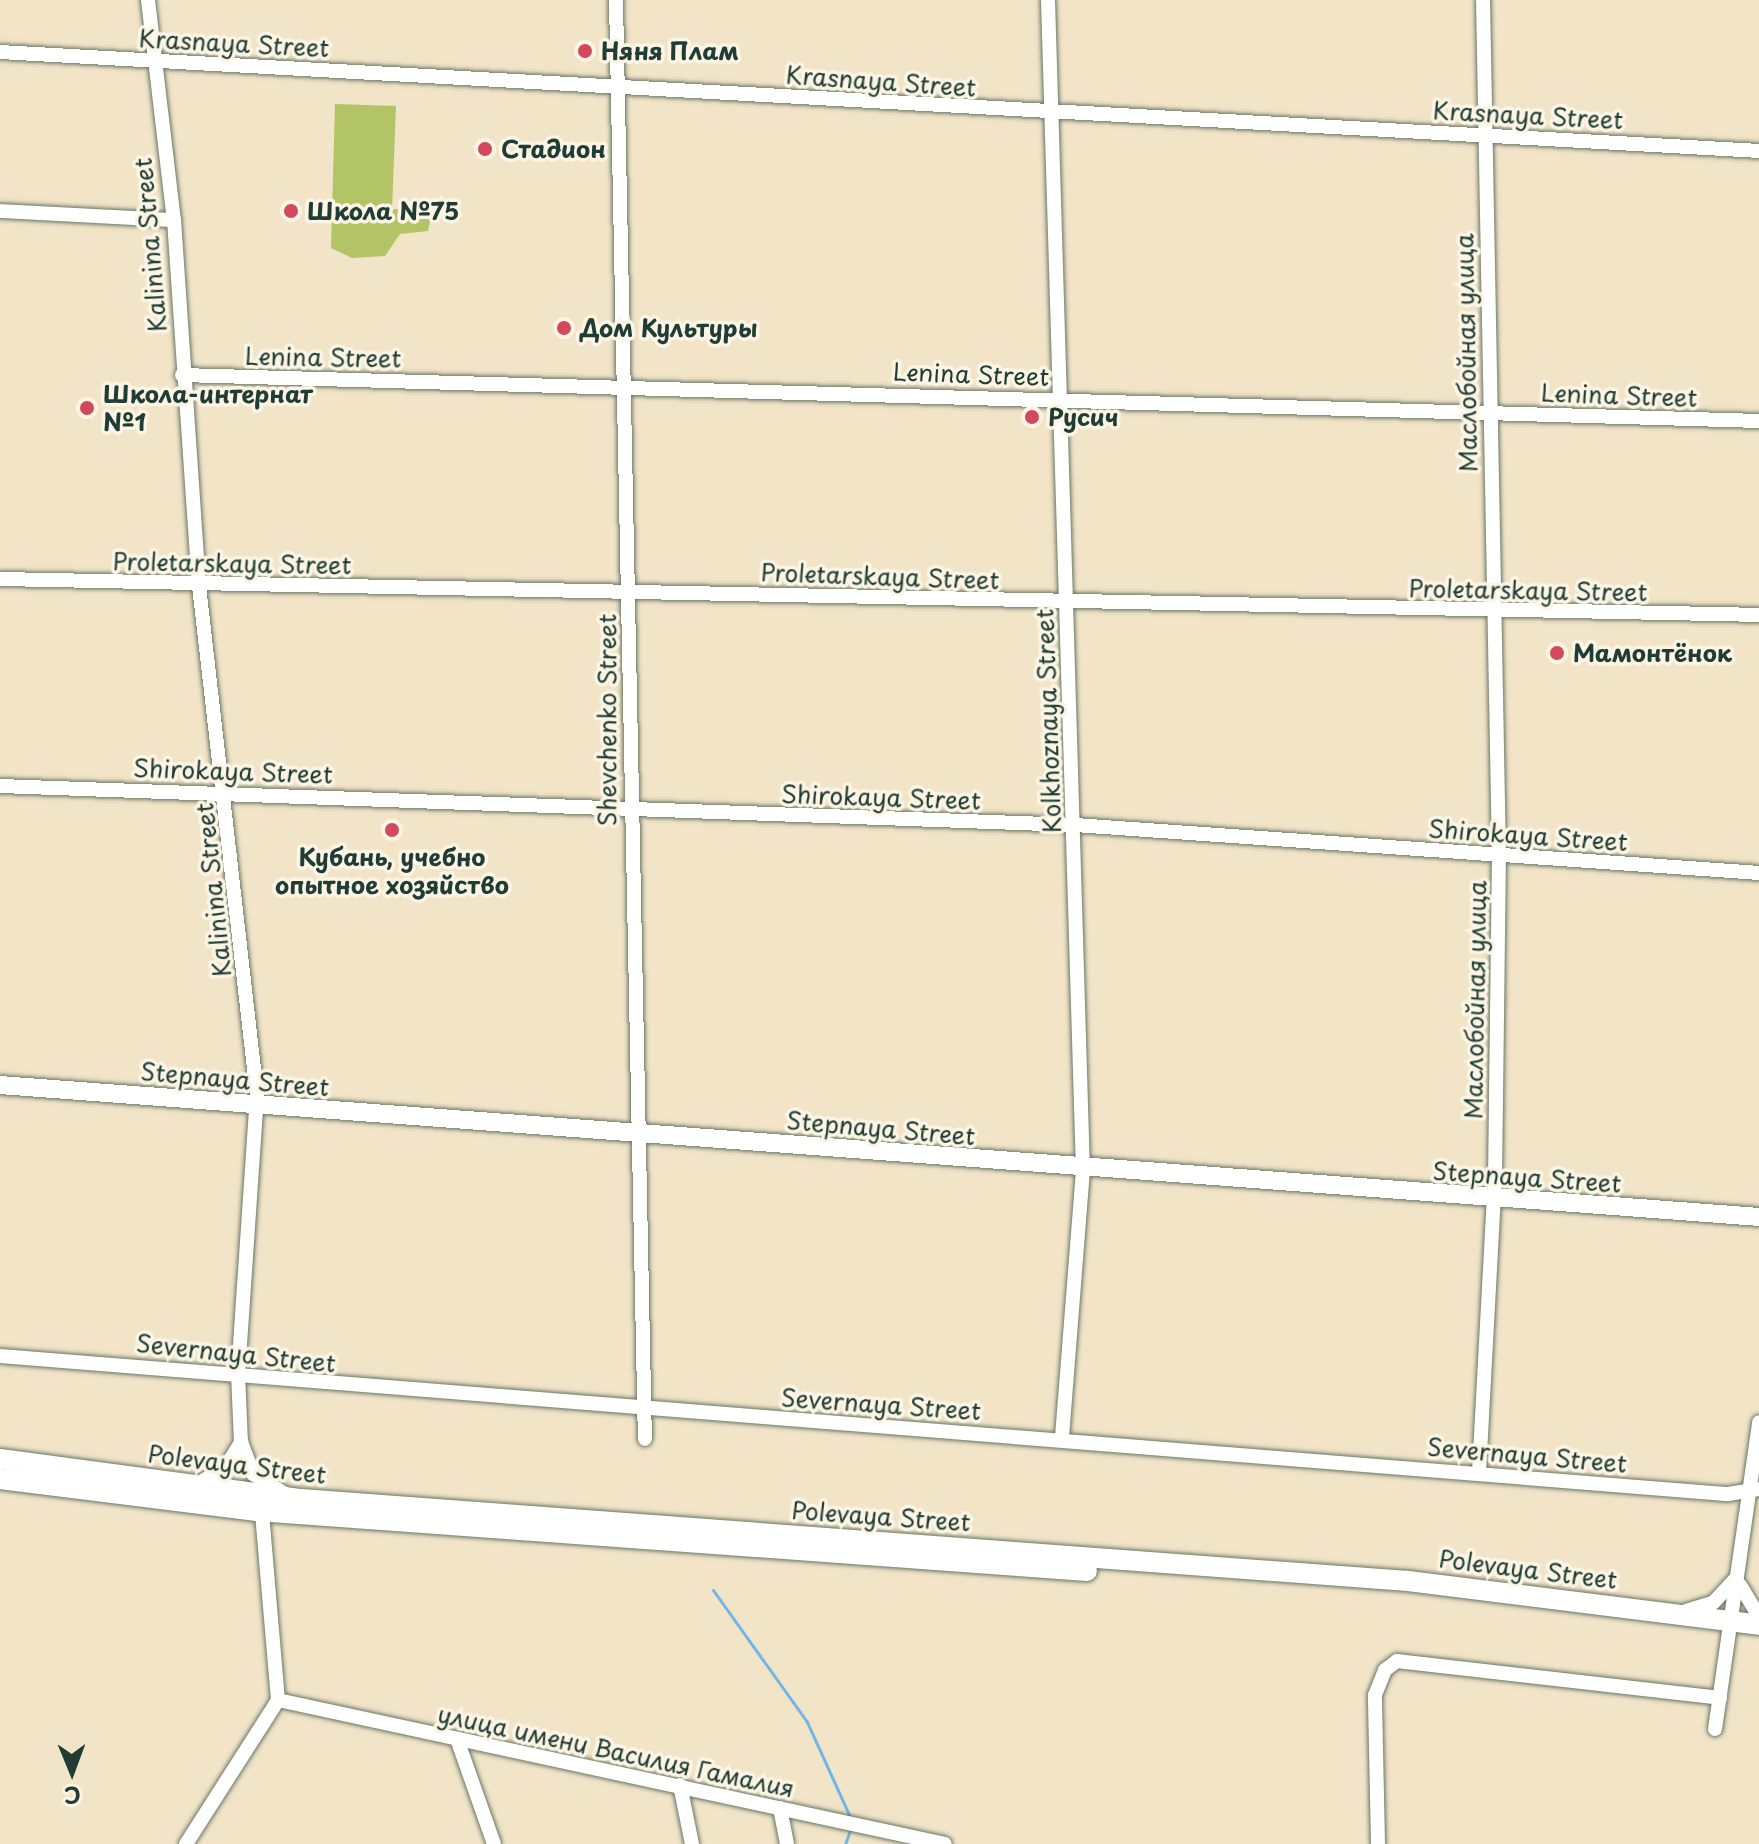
<!DOCTYPE html>
<meta charset="utf-8">
<style>
body{margin:0}
#map{position:relative;width:1759px;height:1844px;overflow:hidden;background:#f1e4c7;font-family:"Playpen Sans",sans-serif}
div>[style]{position:absolute}
.green>*{inset:0;background:#b3c467}
.stream>*{height:3px;margin:-1.5px;padding:0 1.5px;transform-origin:1.5px;border-radius:1.5px;background:#73b5e8}
.roads{filter:drop-shadow(0 0 2px #687767) drop-shadow(0 0 2px #687767)}
.minor>*{height:14px;margin:-7px;padding:0 7px;transform-origin:7px;border-radius:7px;background:#fff}
.major>*{height:18px;margin:-9px;padding:0 9px;transform-origin:9px;border-radius:9px;background:#fff}
.highway>*{height:20px;margin:-10px;padding:0 10px;transform-origin:10px;border-radius:10px;background:#fff}
.dots>*{width:22px;height:22px;translate:-50% -50%;box-sizing:border-box;border:4px solid #fcf5e5;border-radius:50%}
span{translate:-50% -50%;white-space:nowrap;text-align:center;line-height:1.15;-webkit-text-stroke:7px #fcf5e5;paint-order:stroke}
.street-label{font-size:24px;color:#1f3d34}
.poi-label{font-size:24px;color:#1f3d34;font-weight:700}
.left{translate:0 -50%;text-align:left}
.north{position:absolute;left:32px;top:1732px;width:80px;height:80px;-webkit-text-stroke:6px #fcf5e5;paint-order:stroke;rotate:179deg;font-size:22px;font-weight:700;line-height:32px;text-align:center;color:#1f3d34}
.north::after{content:'';display:block;margin:auto;width:28px;height:36px;background:#1f3d34;clip-path:polygon(50% 0,100% 100%,50% 72%,0 100%)}
</style>
<div id="map">
<div class="green">
<div style="clip-path:polygon(335px 104px,396px 106px,392px 209px,432px 212px,428px 231px,400px 234px,385px 256px,352px 258px,331px 248px)"></div>
</div>
<div class="stream">
<div style="left:713px;top:1590px;width:162px;rotate:54.5deg"></div>
<div style="left:807px;top:1722px;width:107px;rotate:65.6deg"></div>
<div style="left:845px;top:1844px;width:15px;rotate:-70deg"></div>
</div>
<div class="roads">
<div class="minor">
<div style="left:148px;top:0;width:222px;rotate:83.3deg"></div>
<div style="left:174px;top:220px;width:367px;rotate:86.1deg"></div>
<div style="left:199px;top:586px;width:512px;rotate:83.5deg"></div>
<div style="left:257px;top:1095px;width:280px;rotate:93.9deg"></div>
<div style="left:238px;top:1374px;width:68px;rotate:87.5deg"></div>
<div style="left:241px;top:1442px;width:34px;rotate:69deg"></div>
<div style="left:253px;top:1474px;width:34px;rotate:32deg"></div>
<div style="left:616px;top:0;width:1439px;rotate:88.85deg"></div>
<div style="left:1048px;top:0;width:1171px;rotate:88.29deg"></div>
<div style="left:1083px;top:1170px;width:270px;rotate:94.5deg"></div>
<div style="left:0;top:52px;width:1762px;rotate:3.22deg"></div>
<div style="left:0;top:211px;width:174px;rotate:3deg"></div>
<div style="left:182px;top:375px;width:1578px;rotate:1.67deg"></div>
<div style="left:0;top:579px;width:1759px;rotate:1.17deg"></div>
<div style="left:0;top:786px;width:1076px;rotate:2.08deg"></div>
<div style="left:1075px;top:825px;width:686px;rotate:4.01deg"></div>
<div style="left:0;top:1356px;width:1734px;rotate:4.57deg"></div>
<div style="left:1728px;top:1494px;width:31px;rotate:-9deg"></div>
<div style="left:1479px;top:1472px;width:292px;rotate:-86.9deg"></div>
<div style="left:1495px;top:1180px;width:324px;rotate:-89.3deg"></div>
<div style="left:1499px;top:856px;width:856px;rotate:-91.07deg"></div>
<div style="left:197px;top:1484px;width:32px;rotate:-30deg"></div>
<div style="left:225px;top:1468px;width:31px;rotate:-58deg"></div>
<div style="left:1740px;top:1585px;width:37px;rotate:59deg"></div>
<div style="left:1686px;top:1611px;width:28px;rotate:-17deg"></div>
<div style="left:1713px;top:1603px;width:34px;rotate:-47deg"></div>
<div style="left:278px;top:1700px;width:682px;rotate:12.18deg"></div>
<div style="left:1715px;top:1729px;width:310px;rotate:-81.8deg"></div>
<div style="left:457px;top:1739px;width:111px;rotate:70.6deg"></div>
<div style="left:680px;top:1785px;width:60px;rotate:78.5deg"></div>
<div style="left:780px;top:1808px;width:37px;rotate:79deg"></div>
<div style="left:186px;top:1844px;width:171px;rotate:-57.4deg"></div>
<div style="left:278px;top:1700px;width:189px;rotate:-94.9deg"></div>
<div style="left:1378px;top:1844px;width:149px;rotate:-91.2deg"></div>
<div style="left:1375px;top:1695px;width:27px;rotate:-68deg"></div>
<div style="left:1385px;top:1670px;width:15px;rotate:-37deg"></div>
<div style="left:1397px;top:1661px;width:325px;rotate:6.5deg"></div>
</div>
<div class="major">
<div style="left:0;top:1085px;width:1764px;rotate:4.29deg"></div>
</div>
<div class="highway">
<div style="left:0;top:1459px;width:304px;rotate:7.6deg"></div>
<div style="left:301px;top:1499px;width:1110px;rotate:4.24deg"></div>
<div style="left:1408px;top:1581px;width:354px;rotate:7.1deg"></div>
<div style="left:0;top:1479px;width:259px;rotate:7.1deg"></div>
<div style="left:257px;top:1511px;width:832px;rotate:4.13deg"></div>
</div>
</div>
<div class="dots">
<div style="left:585px;top:51px;background:#d1495b"></div>
<div style="left:485px;top:149px;background:#d1495b"></div>
<div style="left:291px;top:211px;background:#d1495b"></div>
<div style="left:564px;top:328px;background:#d1495b"></div>
<div style="left:87px;top:408px;background:#d1495b"></div>
<div style="left:1032px;top:417px;background:#d1495b"></div>
<div style="left:1557px;top:653px;background:#d1495b"></div>
<div style="left:392px;top:830px;background:#d1495b"></div>
</div>
<div class="street-label">
<span style="left:234px;top:43px;rotate:3deg">Krasnaya Street</span>
<span style="left:881px;top:81px;rotate:4deg">Krasnaya Street</span>
<span style="left:1528px;top:115px;rotate:3deg">Krasnaya Street</span>
<span style="left:150px;top:245px;rotate:-95deg">Kalinina Street</span>
<span style="left:1466px;top:353px;rotate:-91deg">Маслобойная улица</span>
<span style="left:323px;top:357px;rotate:1deg">Lenina Street</span>
<span style="left:971px;top:374px;rotate:2deg">Lenina Street</span>
<span style="left:1619px;top:395px;rotate:2deg">Lenina Street</span>
<span style="left:232px;top:563px;rotate:1deg">Proletarskaya Street</span>
<span style="left:880px;top:576px;rotate:2deg">Proletarskaya Street</span>
<span style="left:1528px;top:590px;rotate:1deg">Proletarskaya Street</span>
<span style="left:607px;top:720px;rotate:-90deg">Shevchenko Street</span>
<span style="left:1048px;top:721px;rotate:-92deg">Kolkhoznaya Street</span>
<span style="left:233px;top:771px;rotate:2deg">Shirokaya Street</span>
<span style="left:881px;top:797px;rotate:2deg">Shirokaya Street</span>
<span style="left:1528px;top:835px;rotate:4deg">Shirokaya Street</span>
<span style="left:213px;top:890px;rotate:-96deg">Kalinina Street</span>
<span style="left:1475px;top:1000px;rotate:-89deg">Маслобойная улица</span>
<span style="left:235px;top:1079px;rotate:5deg">Stepnaya Street</span>
<span style="left:881px;top:1128px;rotate:5deg">Stepnaya Street</span>
<span style="left:1527px;top:1177px;rotate:4deg">Stepnaya Street</span>
<span style="left:236px;top:1353px;rotate:6deg">Severnaya Street</span>
<span style="left:881px;top:1404px;rotate:4deg">Severnaya Street</span>
<span style="left:1527px;top:1455px;rotate:5deg">Severnaya Street</span>
<span style="left:237px;top:1464px;rotate:7deg">Polevaya Street</span>
<span style="left:881px;top:1516px;rotate:4deg">Polevaya Street</span>
<span style="left:1528px;top:1569px;rotate:7deg">Polevaya Street</span>
<span style="left:616px;top:1751px;rotate:12deg">улица имени Василия Гамалия</span>
</div>
<div class="poi-label">
<span class="left" style="left:601px;top:51px">Няня Плам</span>
<span class="left" style="left:501px;top:149px">Стадион</span>
<span class="left" style="left:307px;top:211px">Школа №75</span>
<span class="left" style="left:580px;top:328px">Дом Культуры</span>
<span class="left" style="left:103px;top:408px">Школа-интернат<br>№1</span>
<span class="left" style="left:1048px;top:417px">Русич</span>
<span class="left" style="left:1573px;top:653px">Мамонтёнок</span>
<span style="left:392px;top:871px">Кубань, учебно<br>опытное хозяйство</span>
</div>
<div class="north">С</div>
</div>
